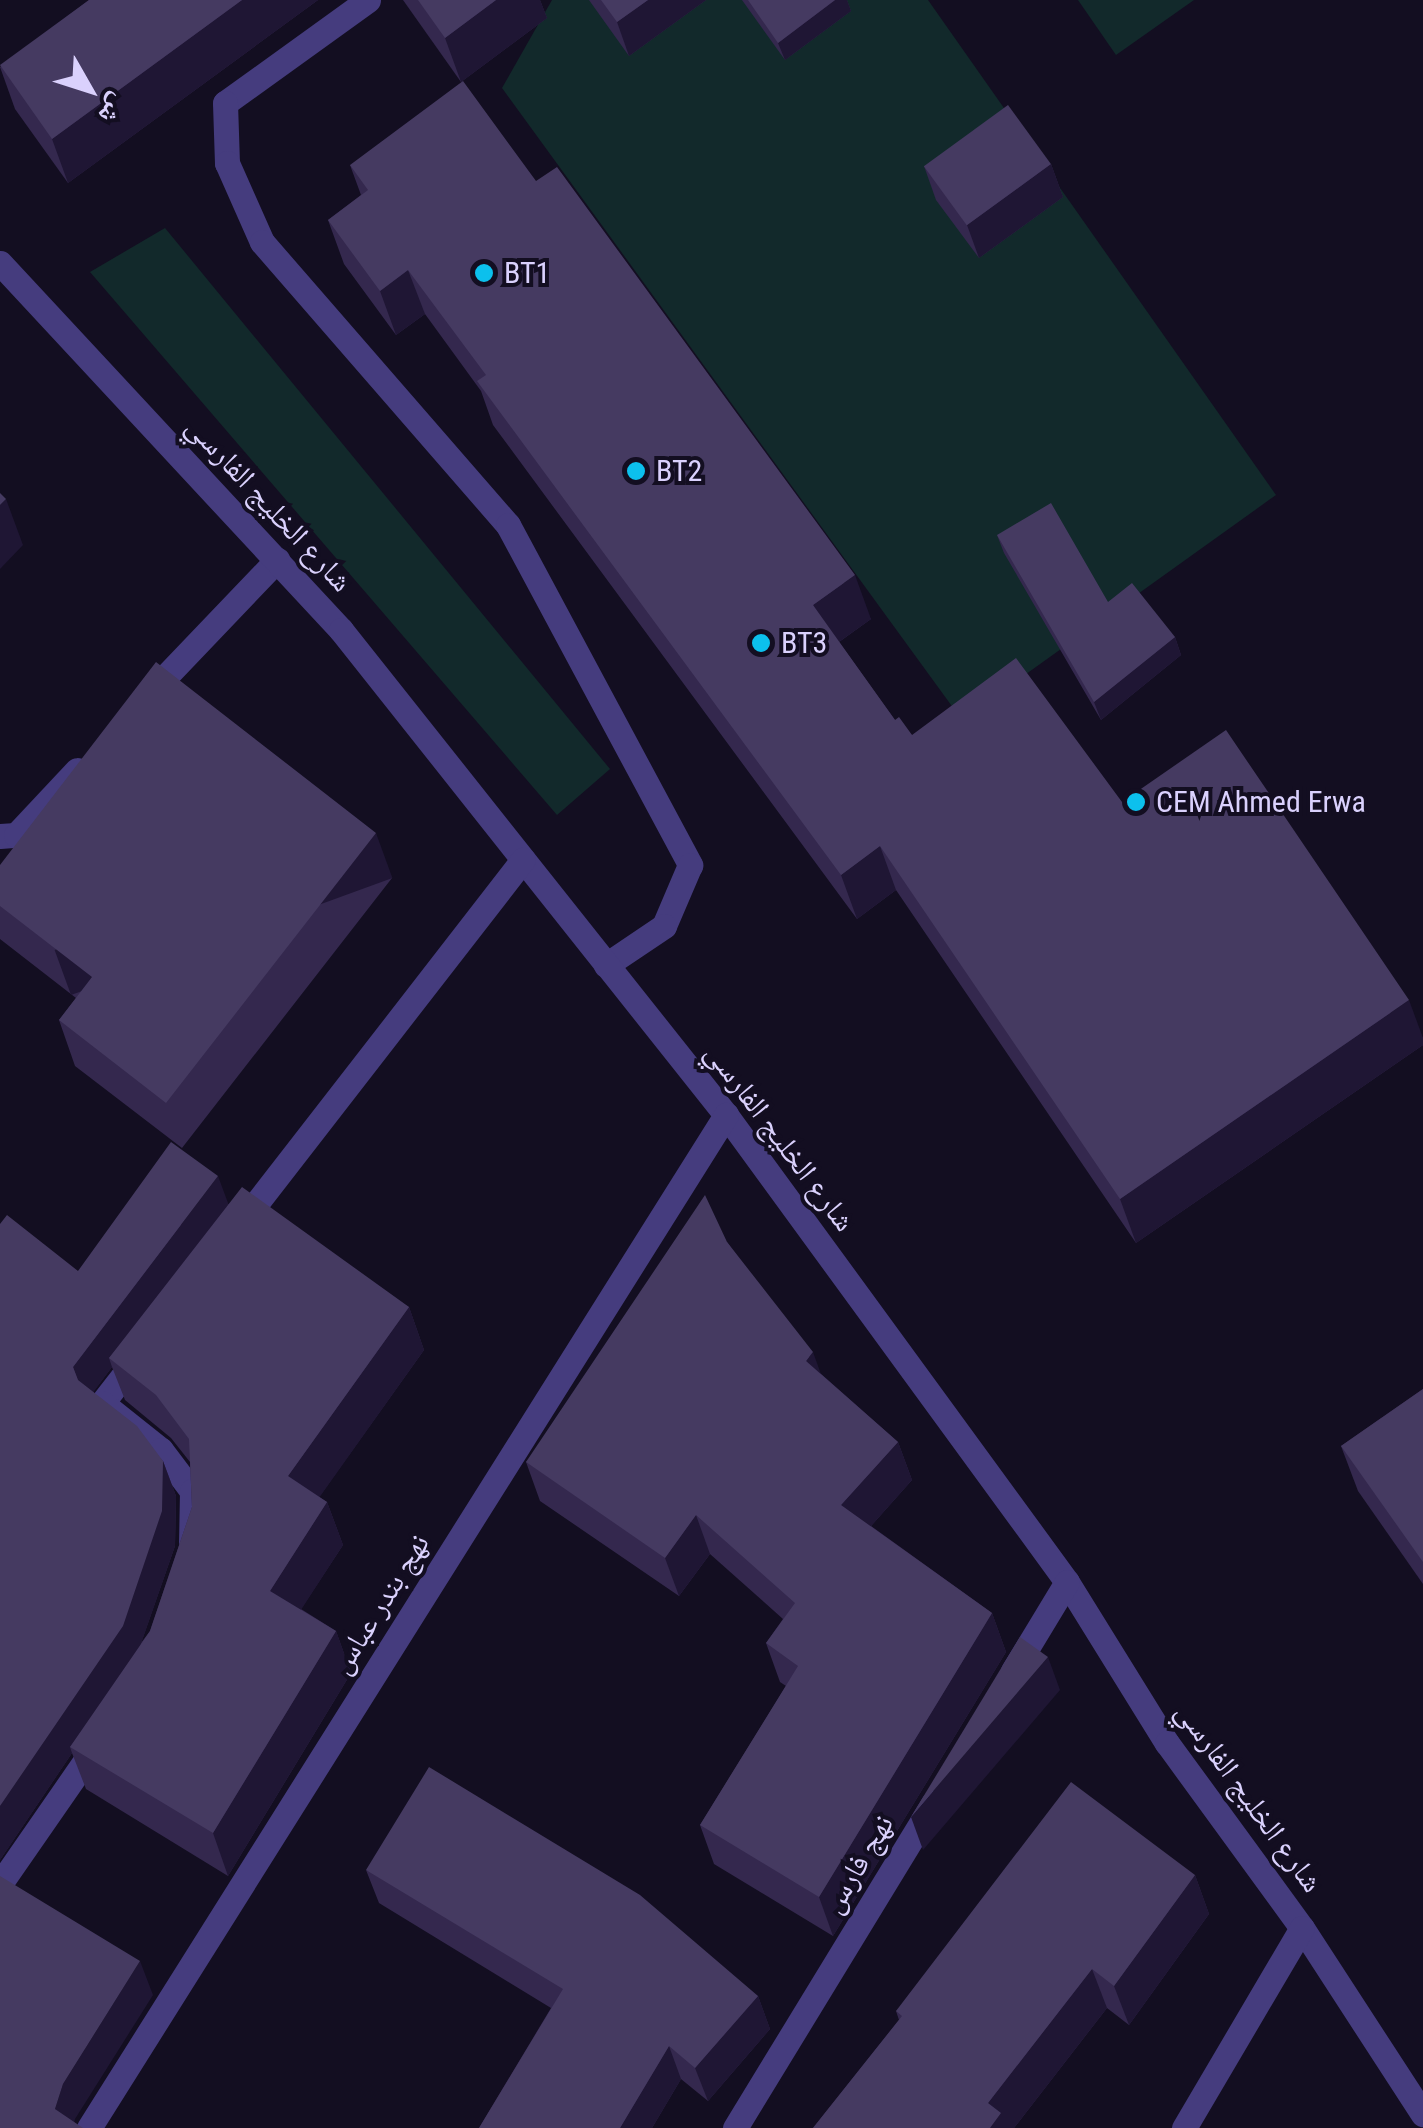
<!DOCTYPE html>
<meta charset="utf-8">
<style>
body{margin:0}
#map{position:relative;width:1423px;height:2128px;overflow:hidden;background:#130e21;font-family:"Roboto Condensed","Noto Naskh Arabic",sans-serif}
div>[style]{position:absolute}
.green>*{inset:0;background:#12292b}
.lane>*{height:25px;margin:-12.5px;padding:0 12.5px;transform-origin:12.5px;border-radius:12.5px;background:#453c7e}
.street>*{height:25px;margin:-12.5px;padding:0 12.5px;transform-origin:12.5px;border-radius:12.5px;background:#453c7e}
.wall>*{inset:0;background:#34284e}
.shaded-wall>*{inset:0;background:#1f1634;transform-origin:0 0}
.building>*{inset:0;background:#453a61;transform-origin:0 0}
.dots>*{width:28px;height:28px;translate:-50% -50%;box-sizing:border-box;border:5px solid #130e21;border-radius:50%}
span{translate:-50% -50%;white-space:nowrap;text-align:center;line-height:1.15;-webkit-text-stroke:8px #130e21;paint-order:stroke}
.poi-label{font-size:30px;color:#dad1fd}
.left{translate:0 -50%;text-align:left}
.street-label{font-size:30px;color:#dad1fd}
.north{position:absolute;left:40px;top:40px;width:100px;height:100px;-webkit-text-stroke:8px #130e21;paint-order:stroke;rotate:129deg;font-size:28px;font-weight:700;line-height:40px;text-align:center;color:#dad1fd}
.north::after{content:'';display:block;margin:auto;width:35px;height:45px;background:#dad1fd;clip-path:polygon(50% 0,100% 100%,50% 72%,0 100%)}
</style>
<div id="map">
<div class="green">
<div style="clip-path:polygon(552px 0,928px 0,1276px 495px,962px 720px,502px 88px)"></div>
<div style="clip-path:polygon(1078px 0,1194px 0,1116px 55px)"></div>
<div style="clip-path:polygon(165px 228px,610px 769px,557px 815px,90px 272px)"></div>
</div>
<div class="lane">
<div style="left:368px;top:0;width:176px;rotate:144.2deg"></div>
<div style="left:225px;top:103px;width:60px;rotate:88.1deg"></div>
<div style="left:227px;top:163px;width:86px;rotate:66.1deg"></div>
<div style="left:262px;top:242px;width:375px;rotate:49deg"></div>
<div style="left:508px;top:525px;width:386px;rotate:61.8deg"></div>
<div style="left:690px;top:865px;width:66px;rotate:113.1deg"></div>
<div style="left:664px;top:926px;width:70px;rotate:146.1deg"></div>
<div style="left:146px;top:697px;width:190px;rotate:-46.3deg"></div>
<div style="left:0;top:836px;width:16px;rotate:-4deg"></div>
<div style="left:16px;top:835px;width:89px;rotate:-46.8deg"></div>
</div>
<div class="street">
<div style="left:0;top:263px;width:501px;rotate:47.1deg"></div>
<div style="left:341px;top:630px;width:619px;rotate:51.56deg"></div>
<div style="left:726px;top:1115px;width:578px;rotate:53.86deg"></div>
<div style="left:1067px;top:1582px;width:190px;rotate:58.2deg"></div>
<div style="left:1167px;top:1743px;width:229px;rotate:53.9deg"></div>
<div style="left:1302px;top:1928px;width:222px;rotate:57deg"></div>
<div style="left:238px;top:1227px;width:465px;rotate:-52.2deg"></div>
<div style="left:137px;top:1358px;width:57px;rotate:127.9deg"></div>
<div style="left:102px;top:1403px;width:75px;rotate:38.5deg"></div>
<div style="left:161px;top:1450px;width:51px;rotate:52.9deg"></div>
<div style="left:192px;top:1491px;width:51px;rotate:91.1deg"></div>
<div style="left:1013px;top:1671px;width:104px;rotate:-58.8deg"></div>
<div style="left:0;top:1884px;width:170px;rotate:-55.3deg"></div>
<div style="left:89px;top:2128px;width:1197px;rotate:-57.84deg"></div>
<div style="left:735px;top:2128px;width:381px;rotate:-58.6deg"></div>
<div style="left:1184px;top:2128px;width:232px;rotate:-59.5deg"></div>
</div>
<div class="wall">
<div style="clip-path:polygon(89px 0,318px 0,68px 183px,15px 109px,0 67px)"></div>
<div style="clip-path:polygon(403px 0,540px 0,547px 18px,461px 82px)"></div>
<div style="clip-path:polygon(589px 0,706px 0,629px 56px)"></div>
<div style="clip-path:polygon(742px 0,847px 0,851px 11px,785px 60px)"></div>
<div style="clip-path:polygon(1051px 164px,1063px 197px,979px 258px,936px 200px,924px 166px)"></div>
<div style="clip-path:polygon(350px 165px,536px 181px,871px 619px,839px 642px,895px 720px,912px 735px,1122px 802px,1423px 1038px,1423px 1045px,1136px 1243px,896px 890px,857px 919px,493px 425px,481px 391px,425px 314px,396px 335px,344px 264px,328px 220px,361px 195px)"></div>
<div style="clip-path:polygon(997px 535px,1108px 602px,1175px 637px,1181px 655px,1101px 720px,1004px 553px)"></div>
<div style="clip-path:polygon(0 865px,392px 878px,182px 1148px,75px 1066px,59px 1020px,76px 998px,0 939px)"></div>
<div style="clip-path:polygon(evenodd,228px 1204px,409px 1307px,424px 1350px,319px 1497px,327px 1502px,343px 1545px,301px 1609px,336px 1631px,351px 1673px,228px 1876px,86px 1789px,72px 1753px,0 1860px,78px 1271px,228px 1204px,112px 1367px,125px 1400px,171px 1438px,190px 1462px,192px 1507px,150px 1631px,141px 1643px,175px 1546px,176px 1496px,163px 1461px,93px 1392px,112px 1367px)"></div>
<div style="clip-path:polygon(727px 1242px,820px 1373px,898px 1442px,912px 1480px,871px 1526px,992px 1613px,1006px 1652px,833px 1936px,714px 1864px,700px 1825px,786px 1686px,780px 1682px,766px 1643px,783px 1619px,710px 1554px,679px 1596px,540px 1501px,526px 1462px)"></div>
<div style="clip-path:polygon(1423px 1389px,1423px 1584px,1358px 1491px,1341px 1446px)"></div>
<div style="clip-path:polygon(366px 1870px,758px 1996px,770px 2029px,708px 2101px,681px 2079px,652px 2128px,479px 2128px,551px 2008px,379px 1903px)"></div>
<div style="clip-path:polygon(1195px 1875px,1209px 1914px,1129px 2025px,1107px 2008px,1014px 2128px,813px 2128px,899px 2020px,896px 2011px)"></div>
</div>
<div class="shaded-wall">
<div style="clip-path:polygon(242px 0,318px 0,68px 183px,52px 139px)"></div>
<div style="clip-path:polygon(496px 0,540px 0,547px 18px,461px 82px,445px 38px)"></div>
<div style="clip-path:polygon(648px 0,706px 0,629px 56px,617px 22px)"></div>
<div style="clip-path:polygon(835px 0,847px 0,851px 11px,785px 60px,778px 43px)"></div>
<div style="clip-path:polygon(1051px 164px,1063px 197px,979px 258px,967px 225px)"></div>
<div style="clip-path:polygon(408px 270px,425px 314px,396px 335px,380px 291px)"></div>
<div style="clip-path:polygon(6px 499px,23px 545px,0 569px,0 505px)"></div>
<div style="clip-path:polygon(855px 575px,871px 619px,829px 649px,813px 605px)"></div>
<div style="clip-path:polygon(1175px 637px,1181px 655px,1101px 720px,1094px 702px)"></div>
<div style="left:376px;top:833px;width:48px;height:342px;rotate:70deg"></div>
<div style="clip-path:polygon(880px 846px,896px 890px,857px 919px,841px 875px)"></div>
<div style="clip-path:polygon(1409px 1000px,1423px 1038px,1423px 1045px,1136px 1243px,1120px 1199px)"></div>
<div style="clip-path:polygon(218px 1176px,231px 1211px,109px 1358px,112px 1367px,86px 1402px,73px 1367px)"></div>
<div style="clip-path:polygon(409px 1307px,424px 1350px,304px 1519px,288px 1476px)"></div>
<div style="clip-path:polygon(813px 1352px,827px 1391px,806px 1361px)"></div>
<div style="clip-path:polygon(898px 1442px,912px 1480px,855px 1544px,841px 1505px)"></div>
<div style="clip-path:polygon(163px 1461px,176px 1496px,175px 1546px,135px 1661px,70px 1747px,72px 1753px,0 1860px,0 1806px)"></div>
<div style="clip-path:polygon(327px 1502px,343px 1545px,286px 1633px,270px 1591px)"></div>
<div style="clip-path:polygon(696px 1515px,710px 1554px,679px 1596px,665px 1558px)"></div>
<div style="clip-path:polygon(992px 1613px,1006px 1652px,833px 1936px,819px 1897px)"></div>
<div style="clip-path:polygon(336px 1631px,351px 1673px,228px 1876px,213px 1833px)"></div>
<div style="clip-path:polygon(1048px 1657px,1060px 1690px,923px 1850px,911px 1817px)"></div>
<div style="clip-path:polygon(1195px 1875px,1209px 1914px,1129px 2025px,1114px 1986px)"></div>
<div style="clip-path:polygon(140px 1961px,153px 1995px,75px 2119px,73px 2128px,55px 2109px,63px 2084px)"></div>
<div style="clip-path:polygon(1092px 1969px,1107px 2008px,1014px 2128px,990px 2128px,988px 2103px)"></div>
<div style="clip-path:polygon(758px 1996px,770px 2029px,708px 2101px,695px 2068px)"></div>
<div style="clip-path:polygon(669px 2046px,681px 2079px,652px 2128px,620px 2128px)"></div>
</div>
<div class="building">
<div style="clip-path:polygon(89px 0,242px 0,52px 139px,0 65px)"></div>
<div style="clip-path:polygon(418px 0,496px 0,445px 38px)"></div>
<div style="clip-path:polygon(601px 0,648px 0,617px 22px)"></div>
<div style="clip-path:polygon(748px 0,835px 0,778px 43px)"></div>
<div style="clip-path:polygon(463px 81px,536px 181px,557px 167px,855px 575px,813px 605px,895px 720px,899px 717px,912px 735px,1016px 658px,1122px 802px,1226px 730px,1409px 1000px,1120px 1199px,880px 846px,841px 875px,477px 381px,486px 375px,408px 270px,380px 291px,328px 220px,368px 190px,350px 165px)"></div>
<div style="left:1008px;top:105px;width:73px;height:104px;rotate:54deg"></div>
<div style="clip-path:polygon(0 493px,6px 499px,0 505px)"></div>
<div style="clip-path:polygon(1051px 503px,1108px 602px,1132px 583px,1175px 637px,1094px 702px,997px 535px)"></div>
<div style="clip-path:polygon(156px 662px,376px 833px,166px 1103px,59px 1020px,92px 977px,0 906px,0 865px)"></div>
<div style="clip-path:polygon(171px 1142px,218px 1176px,73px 1367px,78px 1380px,137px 1426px,163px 1461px,162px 1511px,123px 1626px,0 1806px,0 1224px,7px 1215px,78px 1271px)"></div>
<div style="clip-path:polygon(242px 1187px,409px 1307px,288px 1476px,327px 1502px,270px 1591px,336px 1631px,213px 1833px,70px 1747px,150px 1631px,192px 1507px,189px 1439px,156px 1395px,109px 1358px)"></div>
<div style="clip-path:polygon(705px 1195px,727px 1242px,813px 1352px,806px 1361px,898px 1442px,841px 1505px,992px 1613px,819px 1897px,700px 1825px,798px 1666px,766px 1643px,795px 1603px,696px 1515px,665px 1558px,526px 1462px)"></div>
<div style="clip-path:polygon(1423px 1389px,1423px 1562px,1341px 1446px)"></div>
<div style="clip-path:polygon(1020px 1637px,1048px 1657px,911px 1817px)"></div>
<div style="clip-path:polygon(429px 1767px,640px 1895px,758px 1996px,695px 2068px,669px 2046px,620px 2128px,479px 2128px,563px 1989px,366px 1870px)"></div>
<div style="clip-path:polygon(1071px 1782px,1195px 1875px,1114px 1986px,1092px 1969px,988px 2103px,1001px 2113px,990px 2128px,813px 2128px,902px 2016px,896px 2011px)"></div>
<div style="clip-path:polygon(0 1876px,140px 1961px,63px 2084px,55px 2109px,83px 2128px,0 2128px)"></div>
</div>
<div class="dots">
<div style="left:484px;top:273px;background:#0cc0ed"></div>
<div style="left:636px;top:471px;background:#0cc0ed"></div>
<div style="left:761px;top:643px;background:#0cc0ed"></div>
<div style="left:1136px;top:802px;background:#0cc0ed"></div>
</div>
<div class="poi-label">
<span class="left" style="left:504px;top:273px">BT1</span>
<span class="left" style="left:656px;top:471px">BT2</span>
<span class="left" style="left:781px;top:643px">BT3</span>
<span class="left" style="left:1156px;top:802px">CEM Ahmed Erwa</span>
</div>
<div class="street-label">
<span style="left:269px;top:504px;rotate:47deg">شارع الخليج الفارسي</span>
<span style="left:780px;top:1137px;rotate:53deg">شارع الخليج الفارسي</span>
<span style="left:380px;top:1604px;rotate:-58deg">نهج بندر عباس</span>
<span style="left:1249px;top:1797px;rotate:54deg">شارع الخليج الفارسي</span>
<span style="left:858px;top:1864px;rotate:-59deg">نهج فارس</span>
</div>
<div class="north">ش</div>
</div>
